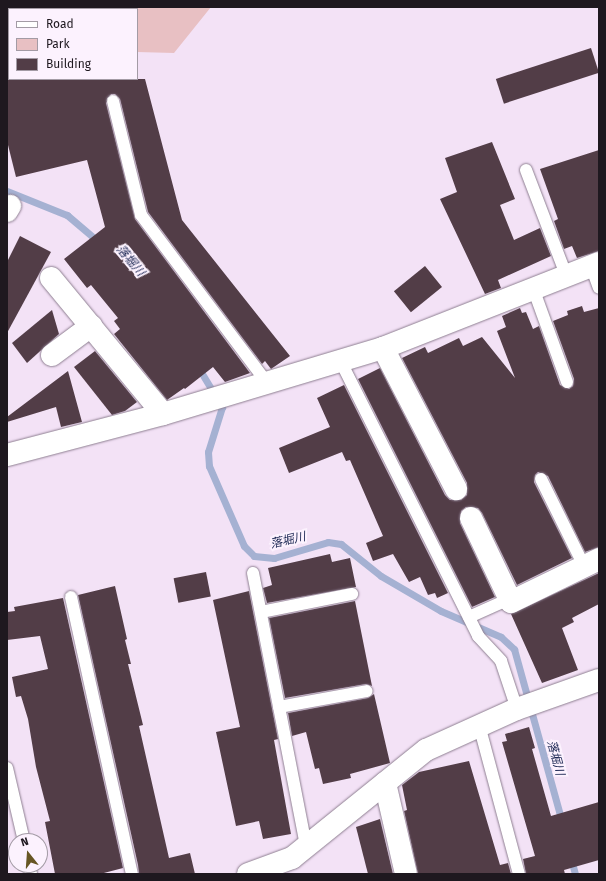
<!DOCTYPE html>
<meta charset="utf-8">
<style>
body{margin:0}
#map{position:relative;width:606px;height:881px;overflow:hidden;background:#f3e2f6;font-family:"Fira Sans","Noto Sans JP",sans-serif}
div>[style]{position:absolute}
.green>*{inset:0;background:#e8c0c3}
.stream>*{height:7px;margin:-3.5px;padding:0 3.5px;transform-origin:3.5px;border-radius:3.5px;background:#a5b1d2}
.building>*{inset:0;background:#523d47;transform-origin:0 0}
.roads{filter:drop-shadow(0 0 1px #8e7f91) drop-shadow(0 0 1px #8e7f91)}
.service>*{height:12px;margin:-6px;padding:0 6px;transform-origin:6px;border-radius:6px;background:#fff}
.minor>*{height:22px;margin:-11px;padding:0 11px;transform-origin:11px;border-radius:11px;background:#fff}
.tertiary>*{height:22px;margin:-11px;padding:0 11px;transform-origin:11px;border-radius:11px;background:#fff}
span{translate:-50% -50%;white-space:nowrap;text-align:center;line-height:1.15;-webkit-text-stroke:4px #fcf2fe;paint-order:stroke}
.water-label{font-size:12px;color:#1d2854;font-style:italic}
.frame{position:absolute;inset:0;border:8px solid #1e181f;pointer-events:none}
.legend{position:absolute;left:8px;top:8px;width:130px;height:72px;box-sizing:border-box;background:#fcf2fe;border:1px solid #a39ba5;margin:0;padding:5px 7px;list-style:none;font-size:12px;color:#1e181f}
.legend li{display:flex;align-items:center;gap:8px;height:20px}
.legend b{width:20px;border:1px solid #a39ba5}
.north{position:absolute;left:8px;top:833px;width:40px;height:40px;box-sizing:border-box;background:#fcf2fe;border:1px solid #a39ba5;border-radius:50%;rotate:343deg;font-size:11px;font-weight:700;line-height:16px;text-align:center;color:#1e181f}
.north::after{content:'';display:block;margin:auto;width:14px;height:18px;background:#675624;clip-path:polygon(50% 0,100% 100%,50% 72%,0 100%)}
</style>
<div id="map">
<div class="green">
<div style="clip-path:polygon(59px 7px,211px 7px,174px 53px,137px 52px,137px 9px)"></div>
</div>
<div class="stream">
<div style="left:7px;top:191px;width:65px;rotate:21.8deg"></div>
<div style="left:67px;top:215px;width:43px;rotate:40.3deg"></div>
<div style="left:198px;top:367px;width:47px;rotate:59deg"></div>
<div style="left:222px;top:407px;width:47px;rotate:107.3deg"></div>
<div style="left:208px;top:452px;width:14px;rotate:86deg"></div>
<div style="left:209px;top:466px;width:87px;rotate:66.4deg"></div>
<div style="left:244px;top:546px;width:14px;rotate:45deg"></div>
<div style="left:254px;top:556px;width:20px;rotate:6deg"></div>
<div style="left:274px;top:558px;width:56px;rotate:-16.5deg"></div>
<div style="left:328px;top:542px;width:13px;rotate:9deg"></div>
<div style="left:341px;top:544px;width:51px;rotate:38.7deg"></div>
<div style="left:381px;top:576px;width:69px;rotate:30.3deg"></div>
<div style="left:441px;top:611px;width:65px;rotate:23.4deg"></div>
<div style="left:501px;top:637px;width:18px;rotate:43deg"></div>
<div style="left:514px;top:649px;width:180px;rotate:74.5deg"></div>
<div style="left:571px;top:859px;width:16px;rotate:75deg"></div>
</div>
<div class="building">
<div style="left:591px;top:48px;width:26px;height:100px;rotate:72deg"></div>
<div style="clip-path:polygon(7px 79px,145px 79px,182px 220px,290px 356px,271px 369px,265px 361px,262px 364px,148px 212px,120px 99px,115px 94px,111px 94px,106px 103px,135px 219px,250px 373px,225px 382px,213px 367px,185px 389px,184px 388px,167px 400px,114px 334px,120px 329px,114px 321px,118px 318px,91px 285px,87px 288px,64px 259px,105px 227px,87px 160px,16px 177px,7px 141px)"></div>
<div style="clip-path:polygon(492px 142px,515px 199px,500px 205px,514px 240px,540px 228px,551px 256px,498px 280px,501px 288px,485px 294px,440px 199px,457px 192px,445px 158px)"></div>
<div style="clip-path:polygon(599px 150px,599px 251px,577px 258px,572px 246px,564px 249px,554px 221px,558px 219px,540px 169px)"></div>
<div style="clip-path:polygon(20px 236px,51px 252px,7px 333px,7px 262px)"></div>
<div style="left:425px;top:266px;width:27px;height:40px;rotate:51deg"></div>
<div style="clip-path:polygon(582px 306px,584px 312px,599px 308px,599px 547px,585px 552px,548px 476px,538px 472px,535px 475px,534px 482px,572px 558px,517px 585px,482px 513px,478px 508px,466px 507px,461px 511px,460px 523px,495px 597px,472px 607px,358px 379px,380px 368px,445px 495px,450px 500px,461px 500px,467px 495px,467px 483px,402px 358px,425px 347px,428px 353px,459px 338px,463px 346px,482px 337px,515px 378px,497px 331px,506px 327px,502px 316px,520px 308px,522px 313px,526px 312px,533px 329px,539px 326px,560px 385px,569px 389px,573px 386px,574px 379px,553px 321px,568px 315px,567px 311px)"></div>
<div style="clip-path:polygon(52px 310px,59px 334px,27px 363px,12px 343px)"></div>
<div style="clip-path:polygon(95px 351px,137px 402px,125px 411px,112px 415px,74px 367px)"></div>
<div style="clip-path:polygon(68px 371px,82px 422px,61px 427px,56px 407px,7px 422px,7px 417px)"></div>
<div style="clip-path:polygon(344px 385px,448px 593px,437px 598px,435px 593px,428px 595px,420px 577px,409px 582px,393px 554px,373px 561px,366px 543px,383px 536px,350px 460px,346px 461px,342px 452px,289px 473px,279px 448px,330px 427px,317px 398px)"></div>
<div style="clip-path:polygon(330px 554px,332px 562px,350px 558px,356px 587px,267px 603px,263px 588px,272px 585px,268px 568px)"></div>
<div style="left:206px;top:572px;width:25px;height:33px;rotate:79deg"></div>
<div style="clip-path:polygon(599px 573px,599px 604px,572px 618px,574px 622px,562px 628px,578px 670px,542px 683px,511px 614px)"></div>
<div style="clip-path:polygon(115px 586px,127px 639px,125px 640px,131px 664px,128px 664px,143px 725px,139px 726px,169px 858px,190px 853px,195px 874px,139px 874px,138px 865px,140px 864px,138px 865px,78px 595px)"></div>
<div style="clip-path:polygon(249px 591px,278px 739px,274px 740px,291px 834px,263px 839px,259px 821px,236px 826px,216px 732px,240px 727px,213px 600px)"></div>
<div style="clip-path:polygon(63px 598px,123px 868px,100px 874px,55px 874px,45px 822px,50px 821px,36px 767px,28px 719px,21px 696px,16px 697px,12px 677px,48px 669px,40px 636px,7px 640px,7px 612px,15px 611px,14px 607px)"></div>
<div style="clip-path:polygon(355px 601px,372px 686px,366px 684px,285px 698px,269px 618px)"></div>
<div style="clip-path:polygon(374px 694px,390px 763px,350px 774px,351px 778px,323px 784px,319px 768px,315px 769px,306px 732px,292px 736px,288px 713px,368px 698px)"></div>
<div style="clip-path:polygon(529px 727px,535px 748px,532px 749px,551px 816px,599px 802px,599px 860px,564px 870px,565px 874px,526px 874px,523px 859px,535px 856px,502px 742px,507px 741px,505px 734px)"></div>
<div style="clip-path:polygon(469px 761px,500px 865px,508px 863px,511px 874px,418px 874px,404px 811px,407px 810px,402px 785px,419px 772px)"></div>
<div style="clip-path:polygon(380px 819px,393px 874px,368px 874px,356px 827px)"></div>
</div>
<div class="roads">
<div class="service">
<div style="left:113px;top:101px;width:117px;rotate:76.2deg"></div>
<div style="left:141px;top:215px;width:210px;rotate:53.1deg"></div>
<div style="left:526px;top:170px;width:112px;rotate:69.1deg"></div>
<div style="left:591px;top:266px;width:23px;rotate:70deg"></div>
<div style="left:533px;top:288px;width:100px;rotate:70.1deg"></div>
<div style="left:340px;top:360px;width:309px;rotate:63.4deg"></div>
<div style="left:478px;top:636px;width:34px;rotate:47deg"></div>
<div style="left:501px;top:661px;width:51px;rotate:71.6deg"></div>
<div style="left:541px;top:479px;width:97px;rotate:63.7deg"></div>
<div style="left:253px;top:573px;width:278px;rotate:79deg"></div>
<div style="left:71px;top:597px;width:284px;rotate:77.6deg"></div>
<div style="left:261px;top:612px;width:93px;rotate:-11.2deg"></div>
<div style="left:469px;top:617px;width:44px;rotate:-24.2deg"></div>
<div style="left:279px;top:707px;width:89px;rotate:-10.3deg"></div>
<div style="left:479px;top:725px;width:154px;rotate:75deg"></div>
<div style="left:7px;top:768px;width:75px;rotate:76.9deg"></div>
<div style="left:29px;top:865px;width:9px;rotate:77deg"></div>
</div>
<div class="minor">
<div style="left:7px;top:211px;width:6px;rotate:-59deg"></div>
<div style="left:51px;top:278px;width:176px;rotate:50.5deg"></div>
<div style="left:383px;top:348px;width:159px;rotate:62.6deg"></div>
<div style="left:52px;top:355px;width:49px;rotate:-36.6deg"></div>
<div style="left:7px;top:455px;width:161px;rotate:-14.7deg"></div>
<div style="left:163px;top:414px;width:230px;rotate:-16.7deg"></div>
<div style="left:383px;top:348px;width:232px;rotate:-21.5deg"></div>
<div style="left:471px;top:518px;width:93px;rotate:64.5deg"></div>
<div style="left:511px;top:602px;width:98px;rotate:-26deg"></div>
<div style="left:385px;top:783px;width:93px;rotate:77deg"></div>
</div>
<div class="tertiary">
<div style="left:248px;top:874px;width:47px;rotate:-20deg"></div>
<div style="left:292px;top:858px;width:172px;rotate:-38.9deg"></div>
<div style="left:426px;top:750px;width:100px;rotate:-24.3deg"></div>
<div style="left:517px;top:709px;width:87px;rotate:-19.5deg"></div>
</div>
</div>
<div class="water-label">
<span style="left:130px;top:261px;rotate:50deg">落堀川</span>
<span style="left:288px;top:541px;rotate:-13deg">落堀川</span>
<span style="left:555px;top:758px;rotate:75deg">落堀川</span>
</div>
<div class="frame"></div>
<ul class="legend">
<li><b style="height:5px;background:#fff"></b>Road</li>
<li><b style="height:11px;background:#e8c0c3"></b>Park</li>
<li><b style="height:11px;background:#523d47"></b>Building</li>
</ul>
<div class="north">N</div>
</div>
